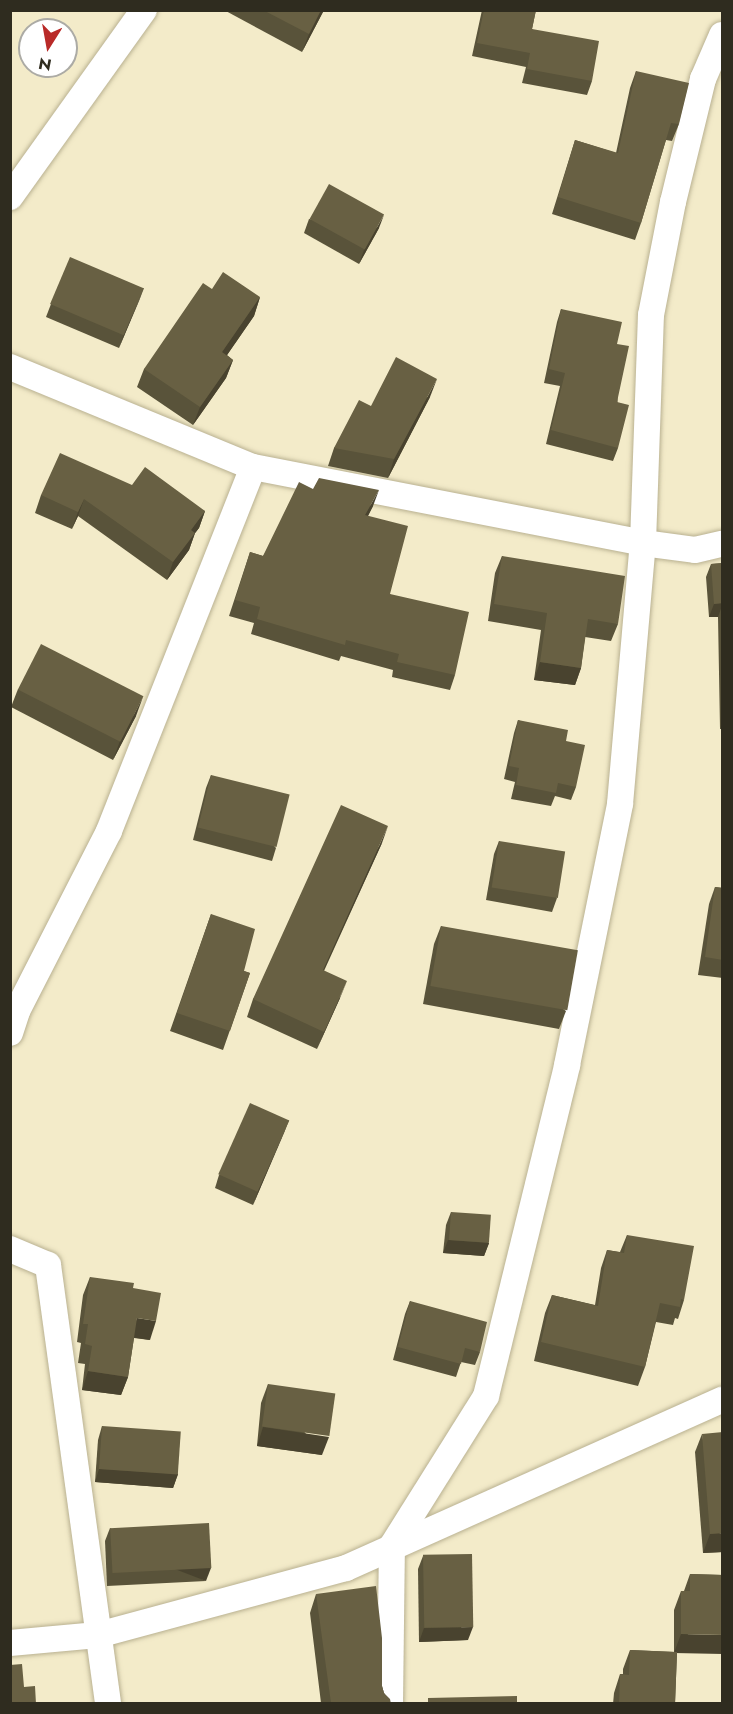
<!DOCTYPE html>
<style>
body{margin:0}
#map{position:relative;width:733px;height:1714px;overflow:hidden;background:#f3ebc9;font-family:Jost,sans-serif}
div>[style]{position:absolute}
.roads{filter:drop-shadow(0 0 2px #b9b191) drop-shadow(0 0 2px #b9b191)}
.street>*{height:26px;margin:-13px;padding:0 13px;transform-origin:13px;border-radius:13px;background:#fff}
.wall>*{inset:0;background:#59533a}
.shaded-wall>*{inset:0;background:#49432f;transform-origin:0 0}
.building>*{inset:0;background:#686043;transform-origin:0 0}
span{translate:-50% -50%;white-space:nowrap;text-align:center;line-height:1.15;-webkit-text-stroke:6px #fff;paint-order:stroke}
.frame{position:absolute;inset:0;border:12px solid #2f2c1f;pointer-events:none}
.north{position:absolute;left:18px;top:18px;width:60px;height:60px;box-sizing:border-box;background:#fff;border:2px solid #acaba5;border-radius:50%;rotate:191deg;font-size:16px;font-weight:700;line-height:24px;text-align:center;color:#2f2c1f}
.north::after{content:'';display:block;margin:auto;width:21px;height:27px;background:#b92a28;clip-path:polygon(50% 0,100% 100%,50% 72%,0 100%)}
</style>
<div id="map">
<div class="roads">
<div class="street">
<div style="left:10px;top:197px;width:230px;rotate:-54.4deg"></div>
<div style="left:10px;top:367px;width:263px;rotate:22.4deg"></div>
<div style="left:253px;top:467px;width:397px;rotate:11deg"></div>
<div style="left:643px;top:543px;width:52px;rotate:7.7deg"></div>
<div style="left:695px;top:550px;width:28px;rotate:-13deg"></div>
<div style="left:10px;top:1033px;width:23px;rotate:-72deg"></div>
<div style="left:17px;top:1011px;width:202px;rotate:-62.9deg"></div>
<div style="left:109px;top:831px;width:391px;rotate:-68.4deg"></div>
<div style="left:10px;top:1249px;width:41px;rotate:22.8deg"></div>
<div style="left:48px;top:1265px;width:443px;rotate:82.2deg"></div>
<div style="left:10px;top:1643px;width:88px;rotate:-5.2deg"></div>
<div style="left:98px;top:1635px;width:257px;rotate:-15.1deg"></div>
<div style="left:346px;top:1568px;width:412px;rotate:-24.1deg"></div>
<div style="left:390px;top:1704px;width:158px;rotate:-89.3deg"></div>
<div style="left:392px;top:1546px;width:177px;rotate:-57.9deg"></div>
<div style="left:486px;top:1396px;width:341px;rotate:-76.2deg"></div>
<div style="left:567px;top:1065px;width:266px;rotate:-78.5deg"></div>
<div style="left:620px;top:804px;width:262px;rotate:-85deg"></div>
<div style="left:643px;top:543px;width:228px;rotate:-88deg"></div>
<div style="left:651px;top:315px;width:115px;rotate:-79deg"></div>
<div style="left:673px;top:202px;width:127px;rotate:-76.3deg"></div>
<div style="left:703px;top:79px;width:48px;rotate:-66.6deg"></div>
</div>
</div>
<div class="wall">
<div style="clip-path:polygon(224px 10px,324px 10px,302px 52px)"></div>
<div style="clip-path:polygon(482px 10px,536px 10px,532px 29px,592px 81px,587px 95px,522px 83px,526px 67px,472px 56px)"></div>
<div style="clip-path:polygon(636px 71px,679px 124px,672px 141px,666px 140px,641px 223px,635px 240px,552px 214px,575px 140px,616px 153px,630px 88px)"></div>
<div style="clip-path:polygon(309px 219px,379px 228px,359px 264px,304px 233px)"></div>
<div style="clip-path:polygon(144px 288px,119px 348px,46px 317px,51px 304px)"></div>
<div style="clip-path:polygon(260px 297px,254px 316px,227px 355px,233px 360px,226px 378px,193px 425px,137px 387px,144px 369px)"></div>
<div style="clip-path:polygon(561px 309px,617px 344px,618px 448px,613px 461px,546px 444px,560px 386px,544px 383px,557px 322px)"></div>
<div style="clip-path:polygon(430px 397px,388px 478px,328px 466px,334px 448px,371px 406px)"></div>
<div style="clip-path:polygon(132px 485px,205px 511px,199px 528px,195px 533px,189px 550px,167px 580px,78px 516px,72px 529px,35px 513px,41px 495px)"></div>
<div style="clip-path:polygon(313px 489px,373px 506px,368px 516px,390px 594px,455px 675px,450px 690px,392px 677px,393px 670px,341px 656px,339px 661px,251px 634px,254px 623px,229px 616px,250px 552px,263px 556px)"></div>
<div style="clip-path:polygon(502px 556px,618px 624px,611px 641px,585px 637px,581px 668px,575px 685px,534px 680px,541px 630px,488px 621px,495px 573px)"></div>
<div style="clip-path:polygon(723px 563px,723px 729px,720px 729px,718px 617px,709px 617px,706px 577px,711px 564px)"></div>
<div style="clip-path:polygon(18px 689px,136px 716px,113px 760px,11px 707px)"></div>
<div style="clip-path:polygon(518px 720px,566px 741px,576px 787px,571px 800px,555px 796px,551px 806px,511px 799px,515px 782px,504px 779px,514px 733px)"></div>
<div style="clip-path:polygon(211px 775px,276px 848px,272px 861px,193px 840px,206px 788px)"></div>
<div style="clip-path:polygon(499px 841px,557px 898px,552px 912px,486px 900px,494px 854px)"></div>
<div style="clip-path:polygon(382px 843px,324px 971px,340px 998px,317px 1049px,247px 1017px,253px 999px)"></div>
<div style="clip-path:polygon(715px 887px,723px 888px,723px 978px,698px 975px,709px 904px)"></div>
<div style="clip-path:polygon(211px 914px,244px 971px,250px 973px,223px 1050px,170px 1031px)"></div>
<div style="clip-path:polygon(441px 926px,566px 1011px,559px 1029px,423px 1004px,434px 944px)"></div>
<div style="clip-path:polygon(289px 1120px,253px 1205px,215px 1188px,219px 1175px)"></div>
<div style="clip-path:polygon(451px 1212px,489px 1243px,484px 1256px,443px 1253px,446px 1225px)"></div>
<div style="clip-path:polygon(627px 1235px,684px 1300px,678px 1319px,675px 1318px,673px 1325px,656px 1322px,645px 1367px,638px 1386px,534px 1361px,545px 1313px,552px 1295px,595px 1305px,601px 1268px,607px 1250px,620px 1252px)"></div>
<div style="clip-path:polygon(90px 1277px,150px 1340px,134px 1338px,128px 1377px,121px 1395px,82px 1390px,85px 1364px,78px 1363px,81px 1343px,77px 1342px,83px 1295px)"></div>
<div style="clip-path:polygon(410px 1301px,480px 1352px,475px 1365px,461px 1362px,456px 1377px,393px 1360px,405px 1314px)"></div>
<div style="clip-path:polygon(268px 1384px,322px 1455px,257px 1446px,261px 1403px)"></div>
<div style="clip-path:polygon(102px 1426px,178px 1474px,173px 1488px,95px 1482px,98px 1440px)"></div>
<div style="clip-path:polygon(702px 1434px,723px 1552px,703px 1553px,695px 1452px)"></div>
<div style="clip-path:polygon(110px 1528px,206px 1581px,107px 1586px,105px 1541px)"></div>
<div style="clip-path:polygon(423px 1556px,468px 1640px,419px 1642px,418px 1569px)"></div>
<div style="clip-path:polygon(690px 1574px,723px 1575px,677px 1653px,675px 1704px,613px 1704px,614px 1693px,620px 1674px,623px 1674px,623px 1669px,630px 1650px,674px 1652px,674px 1610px,681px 1591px,684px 1591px)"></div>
<div style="clip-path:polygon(316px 1594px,382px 1686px,384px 1693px,391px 1704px,321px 1703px,310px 1613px)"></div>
</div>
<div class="shaded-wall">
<div style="clip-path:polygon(321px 10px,324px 10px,302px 52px,309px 34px)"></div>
<div style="clip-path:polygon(384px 215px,379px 228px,359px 264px,364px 250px)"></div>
<div style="clip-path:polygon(144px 288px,139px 301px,119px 348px,124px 334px)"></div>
<div style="clip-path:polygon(260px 297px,254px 316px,216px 371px,222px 352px)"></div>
<div style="clip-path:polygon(233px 360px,226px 378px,193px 425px,200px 407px)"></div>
<div style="clip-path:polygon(437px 379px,430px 397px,388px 478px,394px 459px)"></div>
<div style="clip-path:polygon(379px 490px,373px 506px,360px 531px,365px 515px)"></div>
<div style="clip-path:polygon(84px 499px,78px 516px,72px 529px,78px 512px)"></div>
<div style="clip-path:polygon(205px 511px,199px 528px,189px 541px,195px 533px,189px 550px,167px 580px,173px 562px,191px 530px)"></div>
<div style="clip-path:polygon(723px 603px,718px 617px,709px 617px,714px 604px)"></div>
<div style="clip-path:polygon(540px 662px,581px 668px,575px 685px,534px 680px)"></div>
<div style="clip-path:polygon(143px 697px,136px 716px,113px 760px,120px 741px)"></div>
<div style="clip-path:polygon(388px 826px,382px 843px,316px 987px,323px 970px)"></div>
<div style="clip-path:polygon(347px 981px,340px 998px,317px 1049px,324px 1032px)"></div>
<div style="clip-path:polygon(289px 1120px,284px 1133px,253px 1205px,258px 1191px)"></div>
<div style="clip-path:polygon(448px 1240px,489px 1243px,484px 1256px,443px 1253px)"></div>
<div style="clip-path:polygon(137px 1318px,156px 1321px,150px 1340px,130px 1337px)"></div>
<div style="clip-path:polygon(88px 1371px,128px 1377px,121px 1395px,82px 1390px)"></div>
<div style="clip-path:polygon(263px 1427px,329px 1437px,322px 1455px,257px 1446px)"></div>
<div style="clip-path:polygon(99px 1469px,178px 1474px,173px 1488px,95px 1482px)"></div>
<div style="clip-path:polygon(723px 1533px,723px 1552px,703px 1553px,710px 1534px)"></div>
<div style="left:211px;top:1568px;width:14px;height:99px;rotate:111deg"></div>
<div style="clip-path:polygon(473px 1627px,468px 1640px,419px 1642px,424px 1628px)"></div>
<div style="clip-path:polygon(681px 1634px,723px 1635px,723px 1654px,674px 1653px)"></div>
</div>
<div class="building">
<div style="clip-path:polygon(263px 10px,321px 10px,309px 34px)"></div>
<div style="clip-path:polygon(484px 10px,536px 10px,532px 29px,599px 41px,592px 81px,527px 69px,530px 53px,477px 43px)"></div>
<div style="clip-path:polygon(636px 71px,689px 83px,679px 124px,671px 123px,641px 223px,558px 197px,575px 140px,618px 153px)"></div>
<div style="left:329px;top:184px;width:63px;height:40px;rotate:29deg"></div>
<div style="left:70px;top:257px;width:80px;height:51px;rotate:23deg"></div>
<div style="clip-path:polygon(223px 272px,260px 297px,222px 352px,233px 360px,200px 407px,144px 369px,203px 283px,212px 289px)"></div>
<div style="clip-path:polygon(561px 309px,622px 322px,617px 344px,629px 346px,617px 402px,629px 405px,618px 448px,551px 430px,565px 373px,549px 369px)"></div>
<div style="clip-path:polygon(396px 357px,437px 379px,394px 459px,334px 448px,359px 400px,371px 406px)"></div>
<div style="clip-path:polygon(60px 453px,132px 485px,145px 467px,205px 511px,191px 530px,195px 533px,173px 562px,84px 499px,78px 512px,41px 495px)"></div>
<div style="clip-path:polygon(319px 478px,379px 490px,365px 515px,408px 526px,390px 594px,469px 612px,455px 675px,397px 662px,399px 654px,346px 640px,345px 645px,257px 619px,260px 607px,235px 600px,250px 552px,263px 556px,299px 482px,313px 489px)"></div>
<div style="clip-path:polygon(502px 556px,625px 576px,618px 624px,588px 619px,581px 668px,540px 662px,547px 613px,494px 604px)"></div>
<div style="clip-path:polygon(723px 563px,723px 603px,714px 604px,711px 564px)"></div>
<div style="left:41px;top:644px;width:115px;height:51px;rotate:27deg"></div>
<div style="clip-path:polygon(518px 720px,568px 730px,566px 741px,585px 745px,576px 787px,558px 783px,556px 793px,516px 785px,519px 768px,509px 766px)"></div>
<div style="left:211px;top:775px;width:81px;height:54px;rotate:14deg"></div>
<div style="clip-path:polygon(341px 805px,388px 826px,323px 970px,347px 981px,324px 1032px,253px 999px)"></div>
<div style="left:499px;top:841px;width:67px;height:47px;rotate:9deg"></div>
<div style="clip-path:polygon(715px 887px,723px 888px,723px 960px,705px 957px)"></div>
<div style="clip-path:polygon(211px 914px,255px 929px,244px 971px,250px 973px,230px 1031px,177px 1013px)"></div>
<div style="left:441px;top:926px;width:139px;height:61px;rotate:10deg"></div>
<div style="left:250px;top:1103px;width:43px;height:78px;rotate:24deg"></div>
<div style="left:451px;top:1212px;width:40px;height:28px;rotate:4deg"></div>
<div style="clip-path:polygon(627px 1235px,694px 1246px,684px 1300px,681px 1299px,680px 1307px,660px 1303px,645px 1367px,541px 1342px,552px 1295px,598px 1306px,607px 1250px,624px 1253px)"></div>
<div style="clip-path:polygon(90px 1277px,134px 1283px,133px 1288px,161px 1293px,156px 1321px,137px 1318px,128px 1377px,88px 1371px,92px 1346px,85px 1344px,88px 1324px,83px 1324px)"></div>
<div style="clip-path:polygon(410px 1301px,487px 1322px,480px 1352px,465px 1348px,461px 1364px,398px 1347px)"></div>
<div style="left:268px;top:1384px;width:68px;height:43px;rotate:8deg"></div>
<div style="left:102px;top:1426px;width:79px;height:43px;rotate:4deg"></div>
<div style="clip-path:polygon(723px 1432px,723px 1533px,710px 1534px,702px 1434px)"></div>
<div style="left:209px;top:1523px;width:45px;height:99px;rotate:87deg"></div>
<div style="left:472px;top:1554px;width:73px;height:49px;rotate:89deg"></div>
<div style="clip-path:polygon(690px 1574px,723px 1575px,723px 1635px,681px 1634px,681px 1591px,690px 1591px)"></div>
<div style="clip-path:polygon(376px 1586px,382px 1638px,382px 1686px,384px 1693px,390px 1699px,391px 1704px,315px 1704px,331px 1703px,316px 1594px)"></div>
<div style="clip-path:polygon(630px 1650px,677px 1652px,675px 1704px,619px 1704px,620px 1674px,629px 1675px)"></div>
<div style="clip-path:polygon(22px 1664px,24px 1687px,35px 1686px,36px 1704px,10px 1704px,10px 1665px)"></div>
<div style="clip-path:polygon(517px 1696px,517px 1704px,428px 1704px,428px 1698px)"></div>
</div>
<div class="frame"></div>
<div class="north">N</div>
</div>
